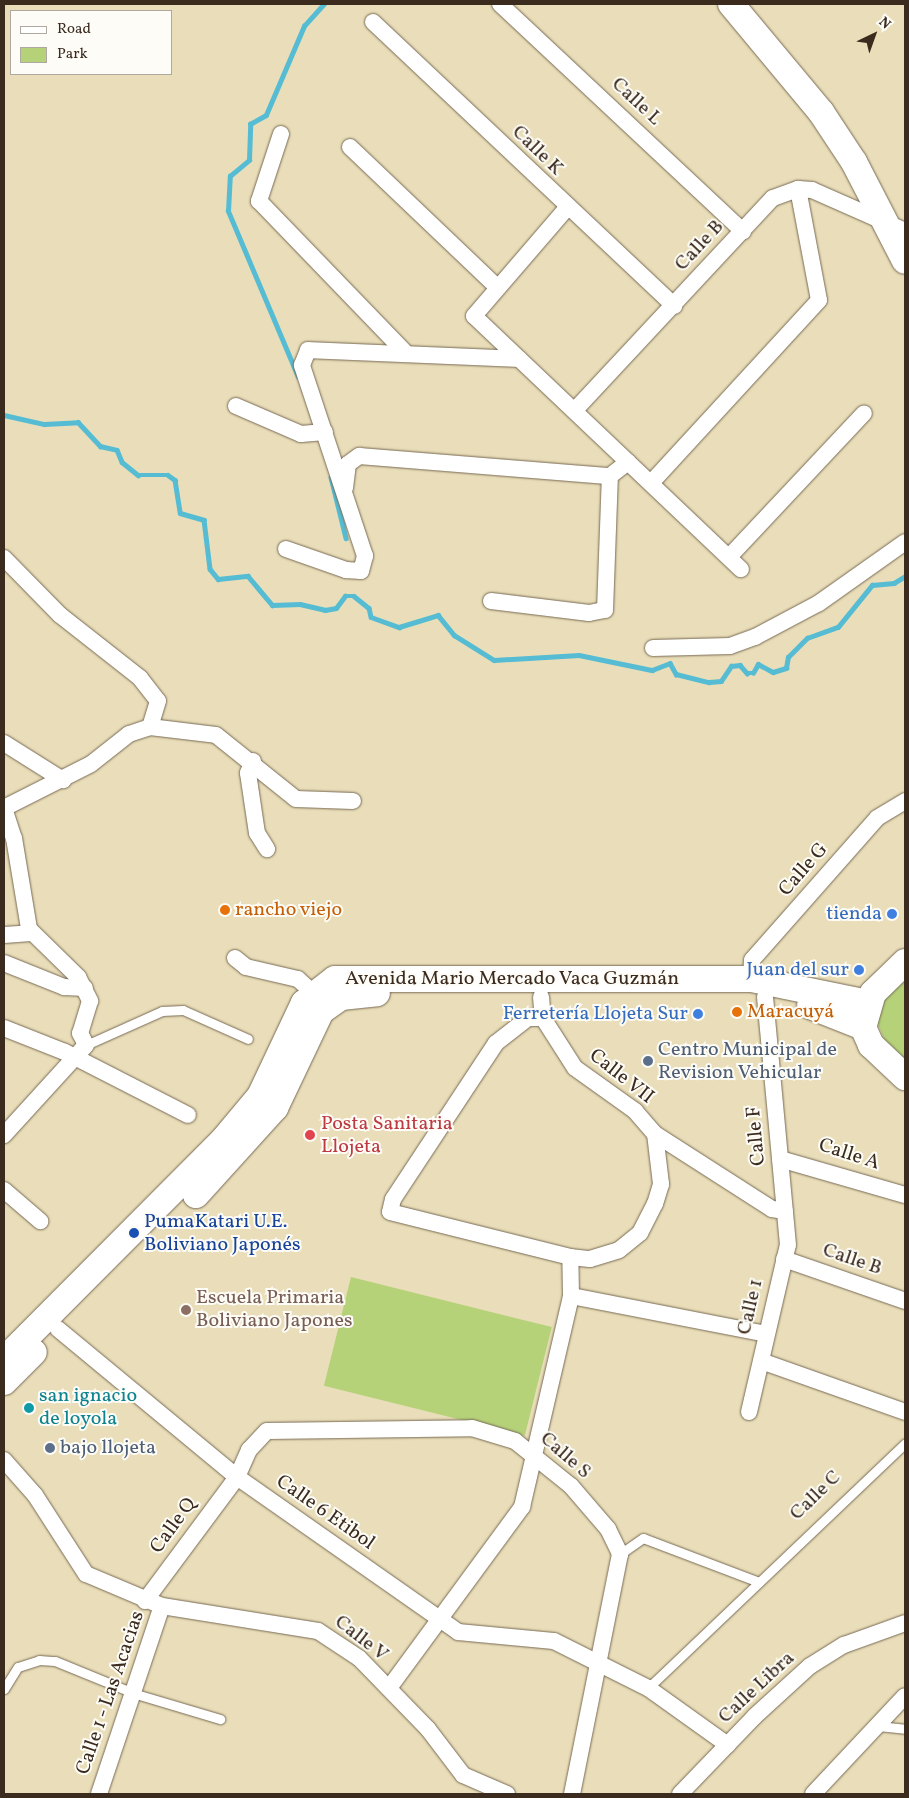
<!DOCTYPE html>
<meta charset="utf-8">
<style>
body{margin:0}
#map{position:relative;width:909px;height:1798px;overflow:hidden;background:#e9deb9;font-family:Vollkorn,serif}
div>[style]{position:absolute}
.green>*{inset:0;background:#b5d279;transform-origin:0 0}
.stream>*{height:4.5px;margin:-2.25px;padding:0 2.25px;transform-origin:2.25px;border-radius:2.25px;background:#55bcd3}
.roads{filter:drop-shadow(0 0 1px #786954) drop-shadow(0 0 1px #786954)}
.lane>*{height:9px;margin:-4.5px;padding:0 4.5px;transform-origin:4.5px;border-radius:4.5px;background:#fff}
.street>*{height:16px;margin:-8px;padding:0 8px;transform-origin:8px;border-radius:8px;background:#fff}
.primary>*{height:26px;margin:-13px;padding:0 13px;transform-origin:13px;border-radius:13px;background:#fff}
.dots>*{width:14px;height:14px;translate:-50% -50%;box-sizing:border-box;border:2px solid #fdfcf7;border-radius:50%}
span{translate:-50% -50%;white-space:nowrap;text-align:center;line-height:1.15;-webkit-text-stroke:4px #fdfcf7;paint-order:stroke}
.street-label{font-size:20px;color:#3b2a1e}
.food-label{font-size:20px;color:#c56008}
.left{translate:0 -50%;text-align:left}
.shop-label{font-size:20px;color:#366cbe}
.right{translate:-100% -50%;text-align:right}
.service-label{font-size:20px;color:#4e5e75}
.health-label{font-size:20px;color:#be3a42}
.transit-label{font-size:20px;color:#164399}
.education-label{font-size:20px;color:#785e54}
.culture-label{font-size:20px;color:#0d838f}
.frame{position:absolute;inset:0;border:5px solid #3b2a1e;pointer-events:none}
.legend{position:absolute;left:10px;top:10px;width:162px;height:65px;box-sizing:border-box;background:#fdfcf7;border:1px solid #afa8a0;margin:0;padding:6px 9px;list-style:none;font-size:15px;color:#3b2a1e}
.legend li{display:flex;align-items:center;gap:10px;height:25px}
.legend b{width:25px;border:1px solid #afa8a0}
.north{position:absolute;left:849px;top:10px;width:50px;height:50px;-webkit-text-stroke:4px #fdfcf7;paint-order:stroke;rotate:42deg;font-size:14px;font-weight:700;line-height:20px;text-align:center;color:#3b2a1e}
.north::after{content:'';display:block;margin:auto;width:18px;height:22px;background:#3b2a1e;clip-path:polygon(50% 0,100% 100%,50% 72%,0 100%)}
</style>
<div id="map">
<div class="green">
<div style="clip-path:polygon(905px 978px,905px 1063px,888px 1048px,877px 1022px,885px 1000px)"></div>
<div style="left:351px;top:1277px;width:207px;height:112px;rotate:14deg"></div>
</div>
<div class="stream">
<div style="left:298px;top:377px;width:180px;rotate:-112.9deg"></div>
<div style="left:228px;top:211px;width:35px;rotate:-87deg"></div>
<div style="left:230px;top:176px;width:25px;rotate:-40deg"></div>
<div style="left:249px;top:160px;width:36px;rotate:-88deg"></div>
<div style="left:250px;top:124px;width:18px;rotate:-29deg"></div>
<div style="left:266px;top:115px;width:97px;rotate:-66.9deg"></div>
<div style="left:304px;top:26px;width:30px;rotate:-48deg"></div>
<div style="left:4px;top:415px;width:41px;rotate:12.7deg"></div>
<div style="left:44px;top:424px;width:34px;rotate:-3deg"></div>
<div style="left:78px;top:422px;width:33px;rotate:47deg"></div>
<div style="left:100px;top:446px;width:17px;rotate:13deg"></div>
<div style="left:117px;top:450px;width:13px;rotate:67deg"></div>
<div style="left:122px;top:462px;width:21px;rotate:39deg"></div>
<div style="left:138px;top:475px;width:30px"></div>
<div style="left:168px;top:475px;width:9px;rotate:36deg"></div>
<div style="left:175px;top:480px;width:33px;rotate:81deg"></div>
<div style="left:180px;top:513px;width:25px;rotate:16deg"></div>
<div style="left:204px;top:520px;width:49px;rotate:83deg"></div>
<div style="left:210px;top:569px;width:13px;rotate:51deg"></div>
<div style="left:218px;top:579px;width:30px;rotate:-6deg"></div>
<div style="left:248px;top:576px;width:38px;rotate:50deg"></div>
<div style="left:272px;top:605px;width:28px;rotate:-2deg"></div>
<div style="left:300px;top:604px;width:26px;rotate:13deg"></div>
<div style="left:325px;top:610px;width:11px;rotate:-10deg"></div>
<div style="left:336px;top:608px;width:15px;rotate:-53deg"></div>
<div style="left:345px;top:596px;width:9px"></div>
<div style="left:354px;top:596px;width:19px;rotate:39deg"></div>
<div style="left:369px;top:608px;width:9px;rotate:77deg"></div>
<div style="left:371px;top:617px;width:30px;rotate:20deg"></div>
<div style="left:399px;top:627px;width:41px;rotate:-17.1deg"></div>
<div style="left:438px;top:615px;width:26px;rotate:51deg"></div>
<div style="left:454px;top:635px;width:47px;rotate:32deg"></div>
<div style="left:494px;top:660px;width:85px;rotate:-3.4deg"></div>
<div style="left:579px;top:655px;width:75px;rotate:11.6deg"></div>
<div style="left:652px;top:670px;width:19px;rotate:-21deg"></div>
<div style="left:670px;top:663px;width:13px;rotate:61deg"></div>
<div style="left:676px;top:674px;width:34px;rotate:14deg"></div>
<div style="left:709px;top:682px;width:12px;rotate:-5deg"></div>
<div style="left:721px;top:681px;width:18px;rotate:-56deg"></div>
<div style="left:731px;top:666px;width:9px;rotate:-6deg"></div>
<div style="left:740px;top:665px;width:11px;rotate:49deg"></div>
<div style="left:747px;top:673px;width:6px"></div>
<div style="left:753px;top:673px;width:10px;rotate:-61deg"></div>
<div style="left:758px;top:664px;width:17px;rotate:28deg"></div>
<div style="left:773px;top:672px;width:14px;rotate:-17deg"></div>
<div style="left:786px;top:668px;width:11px;rotate:-80deg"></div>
<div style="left:788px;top:657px;width:27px;rotate:-45deg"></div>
<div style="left:807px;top:638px;width:33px;rotate:-20deg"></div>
<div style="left:838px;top:627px;width:54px;rotate:-51deg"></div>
<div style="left:872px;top:585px;width:22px;rotate:-5deg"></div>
<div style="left:894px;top:583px;width:13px;rotate:-32deg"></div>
<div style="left:331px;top:477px;width:63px;rotate:76.2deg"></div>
</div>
<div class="roads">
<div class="lane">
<div style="left:86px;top:1045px;width:83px;rotate:-24.1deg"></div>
<div style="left:162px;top:1011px;width:21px;rotate:-3deg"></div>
<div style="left:183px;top:1010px;width:71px;rotate:24deg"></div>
<div style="left:620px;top:1554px;width:28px;rotate:-35deg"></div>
<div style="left:643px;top:1538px;width:124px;rotate:20.8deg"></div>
<div style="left:648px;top:1688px;width:355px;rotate:-43.6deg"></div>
<div style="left:4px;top:1689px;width:26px;rotate:-58deg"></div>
<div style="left:18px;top:1667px;width:22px;rotate:-18deg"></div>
<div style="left:39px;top:1660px;width:16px;rotate:4deg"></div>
<div style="left:55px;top:1661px;width:87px;rotate:22.2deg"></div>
<div style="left:136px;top:1694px;width:88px;rotate:16.6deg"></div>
<div style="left:878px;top:1726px;width:27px;rotate:6deg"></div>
</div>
<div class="street">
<div style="left:500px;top:4px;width:333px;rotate:43.1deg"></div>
<div style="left:373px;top:22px;width:414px;rotate:43.3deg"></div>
<div style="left:281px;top:134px;width:71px;rotate:108.2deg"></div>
<div style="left:259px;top:201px;width:209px;rotate:46deg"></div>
<div style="left:350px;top:147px;width:203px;rotate:43.6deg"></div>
<div style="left:566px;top:209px;width:141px;rotate:130.7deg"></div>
<div style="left:474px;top:316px;width:368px;rotate:43.5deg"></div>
<div style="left:236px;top:406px;width:71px;rotate:23.3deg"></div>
<div style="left:301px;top:434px;width:24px;rotate:-5deg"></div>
<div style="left:575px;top:410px;width:290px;rotate:-47deg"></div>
<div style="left:773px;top:198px;width:27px;rotate:-20deg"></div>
<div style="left:798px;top:189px;width:14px;rotate:4deg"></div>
<div style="left:812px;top:190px;width:102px;rotate:23.8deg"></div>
<div style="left:651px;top:483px;width:248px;rotate:-47.4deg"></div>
<div style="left:819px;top:300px;width:113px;rotate:-100.7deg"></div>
<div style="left:345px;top:488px;width:24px;rotate:-83deg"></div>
<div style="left:348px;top:464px;width:14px;rotate:-36deg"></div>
<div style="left:359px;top:456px;width:252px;rotate:4.6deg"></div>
<div style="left:610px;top:476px;width:23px;rotate:-38deg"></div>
<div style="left:286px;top:549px;width:64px;rotate:19.3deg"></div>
<div style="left:346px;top:570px;width:15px;rotate:4deg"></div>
<div style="left:361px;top:571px;width:16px;rotate:-75deg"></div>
<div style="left:365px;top:556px;width:201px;rotate:-108.3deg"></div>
<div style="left:302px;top:365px;width:16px;rotate:-68deg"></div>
<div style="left:308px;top:350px;width:211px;rotate:2.4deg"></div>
<div style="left:729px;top:557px;width:197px;rotate:-46.8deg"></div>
<div style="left:4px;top:558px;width:80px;rotate:45.5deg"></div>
<div style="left:60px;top:615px;width:102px;rotate:38.2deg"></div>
<div style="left:140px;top:678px;width:29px;rotate:52deg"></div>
<div style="left:158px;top:701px;width:27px;rotate:107deg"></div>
<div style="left:491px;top:601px;width:99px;rotate:7deg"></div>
<div style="left:589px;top:613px;width:16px;rotate:-11deg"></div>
<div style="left:605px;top:610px;width:134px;rotate:-87.9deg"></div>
<div style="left:653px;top:648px;width:77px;rotate:-1.5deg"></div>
<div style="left:730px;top:646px;width:27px;rotate:-20deg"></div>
<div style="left:755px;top:637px;width:72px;rotate:-28deg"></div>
<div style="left:819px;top:603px;width:105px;rotate:-35.3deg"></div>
<div style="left:4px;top:743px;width:70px;rotate:32.1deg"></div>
<div style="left:253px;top:761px;width:13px;rotate:113deg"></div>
<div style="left:248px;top:773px;width:61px;rotate:81.5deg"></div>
<div style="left:257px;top:833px;width:19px;rotate:58deg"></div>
<div style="left:4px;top:808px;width:97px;rotate:-26.8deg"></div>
<div style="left:91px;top:764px;width:48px;rotate:-38.3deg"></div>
<div style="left:129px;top:734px;width:22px;rotate:-18deg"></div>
<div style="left:150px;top:727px;width:66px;rotate:6.9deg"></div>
<div style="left:216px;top:735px;width:102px;rotate:38.7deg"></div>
<div style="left:296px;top:799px;width:57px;rotate:2deg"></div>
<div style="left:4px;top:808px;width:32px;rotate:72deg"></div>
<div style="left:14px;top:838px;width:92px;rotate:80.6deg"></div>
<div style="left:29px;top:929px;width:69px;rotate:44.4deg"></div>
<div style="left:78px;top:977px;width:27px;rotate:63deg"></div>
<div style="left:90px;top:1001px;width:34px;rotate:107deg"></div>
<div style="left:80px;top:1033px;width:13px;rotate:63deg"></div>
<div style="left:86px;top:1045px;width:122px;rotate:132.3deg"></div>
<div style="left:4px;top:935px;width:27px;rotate:-4deg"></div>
<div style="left:235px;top:958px;width:14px;rotate:39deg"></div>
<div style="left:246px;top:967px;width:53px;rotate:13deg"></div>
<div style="left:298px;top:979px;width:21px;rotate:43deg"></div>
<div style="left:4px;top:963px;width:65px;rotate:21.8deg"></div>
<div style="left:64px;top:987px;width:21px;rotate:3deg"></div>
<div style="left:751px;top:979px;width:19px;rotate:-87deg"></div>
<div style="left:752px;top:960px;width:189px;rotate:-48.6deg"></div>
<div style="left:877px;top:818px;width:33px;rotate:-31deg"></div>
<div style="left:541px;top:997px;width:21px;rotate:85deg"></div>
<div style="left:543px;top:1018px;width:59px;rotate:57.4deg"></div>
<div style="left:575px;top:1068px;width:74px;rotate:35.6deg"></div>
<div style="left:635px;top:1111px;width:30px;rotate:49deg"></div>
<div style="left:655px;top:1134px;width:139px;rotate:32.7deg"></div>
<div style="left:772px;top:1209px;width:13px;rotate:9deg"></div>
<div style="left:543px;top:1018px;width:15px;rotate:180deg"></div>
<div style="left:528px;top:1018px;width:41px;rotate:142deg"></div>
<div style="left:496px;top:1043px;width:187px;rotate:123.4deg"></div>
<div style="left:393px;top:1199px;width:13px;rotate:103deg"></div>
<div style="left:390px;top:1212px;width:186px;rotate:14deg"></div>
<div style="left:570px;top:1257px;width:20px;rotate:6deg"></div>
<div style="left:590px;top:1259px;width:30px;rotate:-17deg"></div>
<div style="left:619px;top:1250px;width:27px;rotate:-39deg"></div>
<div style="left:640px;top:1233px;width:33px;rotate:-63deg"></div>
<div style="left:655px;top:1204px;width:21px;rotate:-73deg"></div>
<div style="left:661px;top:1184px;width:50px;rotate:-96.8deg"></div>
<div style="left:4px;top:1028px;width:66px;rotate:21.5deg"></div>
<div style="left:65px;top:1052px;width:138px;rotate:27.1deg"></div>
<div style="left:780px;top:1159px;width:130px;rotate:16.1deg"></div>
<div style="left:4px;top:1190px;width:48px;rotate:40.7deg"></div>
<div style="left:784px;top:1259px;width:128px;rotate:19.1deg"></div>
<div style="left:571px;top:1296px;width:199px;rotate:11deg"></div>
<div style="left:58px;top:1329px;width:232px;rotate:39.6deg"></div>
<div style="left:237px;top:1477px;width:270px;rotate:35deg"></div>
<div style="left:458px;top:1632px;width:96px;rotate:5.4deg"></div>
<div style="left:554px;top:1641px;width:105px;rotate:26.6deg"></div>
<div style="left:648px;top:1688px;width:98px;rotate:35.5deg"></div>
<div style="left:761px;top:1361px;width:153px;rotate:19.5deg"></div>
<div style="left:749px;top:1412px;width:171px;rotate:-76.9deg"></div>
<div style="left:788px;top:1245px;width:249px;rotate:-95.3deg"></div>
<div style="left:4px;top:1460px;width:47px;rotate:48.5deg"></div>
<div style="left:35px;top:1495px;width:94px;rotate:57.2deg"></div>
<div style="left:86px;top:1574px;width:82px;rotate:22.8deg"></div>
<div style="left:162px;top:1606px;width:158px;rotate:9.1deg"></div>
<div style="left:318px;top:1631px;width:49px;rotate:33.4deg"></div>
<div style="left:359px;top:1658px;width:99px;rotate:45.8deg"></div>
<div style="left:428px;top:1729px;width:58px;rotate:52.7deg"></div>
<div style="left:463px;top:1775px;width:48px;rotate:23.4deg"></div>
<div style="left:145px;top:1601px;width:154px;rotate:-53.4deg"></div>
<div style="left:237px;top:1477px;width:30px;rotate:-66deg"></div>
<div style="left:249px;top:1450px;width:26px;rotate:-47deg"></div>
<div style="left:267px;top:1431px;width:205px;rotate:-0.8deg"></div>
<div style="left:472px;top:1428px;width:45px;rotate:16.8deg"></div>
<div style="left:515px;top:1441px;width:72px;rotate:38.8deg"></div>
<div style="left:571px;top:1486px;width:57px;rotate:49.3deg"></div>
<div style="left:608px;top:1529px;width:28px;rotate:64deg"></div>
<div style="left:620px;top:1554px;width:245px;rotate:101.3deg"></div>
<div style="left:389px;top:1688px;width:225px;rotate:-53.7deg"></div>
<div style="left:522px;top:1507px;width:217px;rotate:-76.9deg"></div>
<div style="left:571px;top:1296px;width:39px;rotate:-91deg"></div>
<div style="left:99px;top:1794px;width:198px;rotate:-71.5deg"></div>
<div style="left:680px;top:1794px;width:108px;rotate:-46.1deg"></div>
<div style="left:755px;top:1716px;width:74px;rotate:-42.3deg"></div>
<div style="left:810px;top:1666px;width:40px;rotate:-32deg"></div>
<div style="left:844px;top:1645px;width:65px;rotate:-19.8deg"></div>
<div style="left:813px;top:1794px;width:134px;rotate:-46.8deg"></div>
</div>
<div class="primary">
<div style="left:731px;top:4px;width:141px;rotate:50.2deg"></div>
<div style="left:821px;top:112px;width:60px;rotate:56.6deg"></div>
<div style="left:854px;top:162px;width:111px;rotate:62.7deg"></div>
<div style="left:905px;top:962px;width:45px;rotate:135.9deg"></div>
<div style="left:873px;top:993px;width:35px;rotate:106deg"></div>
<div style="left:863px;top:1027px;width:20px;rotate:66deg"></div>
<div style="left:871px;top:1045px;width:47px;rotate:43.3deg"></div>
<div style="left:810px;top:1006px;width:57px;rotate:21.6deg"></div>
<div style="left:196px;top:1195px;width:118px;rotate:-47.8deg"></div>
<div style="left:275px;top:1108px;width:107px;rotate:-64.6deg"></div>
<div style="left:321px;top:1011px;width:24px;rotate:-35deg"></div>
<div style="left:341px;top:997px;width:36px;rotate:-6deg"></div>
<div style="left:4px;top:1360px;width:312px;rotate:-45.1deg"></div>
<div style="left:224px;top:1139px;width:56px;rotate:-50.1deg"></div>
<div style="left:260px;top:1096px;width:103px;rotate:-64.7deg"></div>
<div style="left:304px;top:1003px;width:39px;rotate:-38deg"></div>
<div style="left:335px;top:979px;width:416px"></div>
<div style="left:751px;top:979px;width:119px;rotate:11.6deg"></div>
<div style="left:4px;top:1382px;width:42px;rotate:-45deg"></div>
</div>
</div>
<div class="dots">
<div style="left:225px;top:910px;background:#e8710a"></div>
<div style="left:892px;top:914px;background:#3f7fe0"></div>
<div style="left:859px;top:970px;background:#3f7fe0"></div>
<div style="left:737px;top:1012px;background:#e8710a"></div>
<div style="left:698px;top:1014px;background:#3f7fe0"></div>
<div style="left:648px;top:1061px;background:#5c6f8a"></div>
<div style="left:310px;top:1135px;background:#e0444e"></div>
<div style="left:134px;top:1233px;background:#1a4fb4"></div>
<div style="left:186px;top:1310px;background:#8d6e63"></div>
<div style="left:29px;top:1408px;background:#0f9aa8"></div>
<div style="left:50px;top:1448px;background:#5c6f8a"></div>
</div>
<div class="street-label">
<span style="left:636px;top:102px;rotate:43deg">Calle L</span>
<span style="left:537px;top:151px;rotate:44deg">Calle K</span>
<span style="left:700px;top:246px;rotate:-47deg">Calle B</span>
<span style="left:804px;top:870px;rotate:-49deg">Calle G</span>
<span style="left:512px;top:979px">Avenida Mario Mercado Vaca Guzmán</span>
<span style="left:621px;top:1077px;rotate:38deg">Calle VII</span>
<span style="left:757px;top:1136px;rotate:-95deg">Calle F</span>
<span style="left:849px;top:1155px;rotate:18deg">Calle A</span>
<span style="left:852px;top:1260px;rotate:19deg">Calle B</span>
<span style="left:751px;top:1307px;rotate:-77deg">Calle 1</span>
<span style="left:565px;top:1456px;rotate:41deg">Calle S</span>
<span style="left:816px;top:1496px;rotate:-44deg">Calle C</span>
<span style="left:325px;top:1513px;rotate:35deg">Calle 6 Etibol</span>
<span style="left:174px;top:1526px;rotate:-54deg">Calle Q</span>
<span style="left:361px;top:1639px;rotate:38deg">Calle V</span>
<span style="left:757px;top:1688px;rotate:-43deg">Calle Libra</span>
<span style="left:111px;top:1693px;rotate:-71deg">Calle 1 - Las Acacias</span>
</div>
<div class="food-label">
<span class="left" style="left:235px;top:910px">rancho viejo</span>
<span class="left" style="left:747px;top:1012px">Maracuyá</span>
</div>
<div class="shop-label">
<span class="right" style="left:882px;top:914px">tienda</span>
<span class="right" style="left:849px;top:970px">Juan del sur</span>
<span class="right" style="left:688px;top:1014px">Ferretería Llojeta Sur</span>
</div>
<div class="service-label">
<span class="left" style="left:658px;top:1062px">Centro Municipal de<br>Revision Vehicular</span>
<span class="left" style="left:60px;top:1448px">bajo llojeta</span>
</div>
<div class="health-label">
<span class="left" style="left:321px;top:1136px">Posta Sanitaria<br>Llojeta</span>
</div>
<div class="transit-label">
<span class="left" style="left:144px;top:1234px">PumaKatari U.E.<br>Boliviano Japonés</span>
</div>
<div class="education-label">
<span class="left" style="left:196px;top:1310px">Escuela Primaria<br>Boliviano Japones</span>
</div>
<div class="culture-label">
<span class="left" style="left:39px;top:1408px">san ignacio<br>de loyola</span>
</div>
<div class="frame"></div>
<ul class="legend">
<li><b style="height:6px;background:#fff"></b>Road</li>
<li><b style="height:14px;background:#b5d279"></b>Park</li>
</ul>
<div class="north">N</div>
</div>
